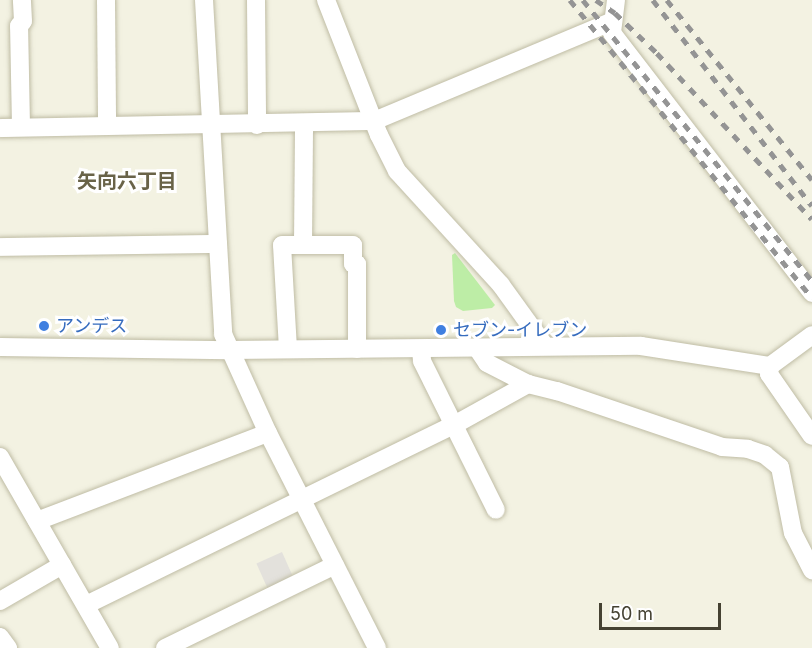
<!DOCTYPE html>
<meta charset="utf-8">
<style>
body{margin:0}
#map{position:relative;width:812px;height:648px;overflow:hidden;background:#f3f2e2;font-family:Inter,"Noto Sans JP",sans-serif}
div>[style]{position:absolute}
.green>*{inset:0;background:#bdeda6}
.parking>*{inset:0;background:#e3e1dc;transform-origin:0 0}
.roads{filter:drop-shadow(0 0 2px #bfbca4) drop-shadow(0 0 2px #bfbca4)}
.minor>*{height:18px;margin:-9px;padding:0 9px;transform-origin:9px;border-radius:9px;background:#fff}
.rail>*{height:4.5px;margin-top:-2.25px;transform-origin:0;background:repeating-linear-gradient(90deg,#949494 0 8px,transparent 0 16px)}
.dots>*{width:16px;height:16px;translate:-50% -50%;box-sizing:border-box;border:3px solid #fff;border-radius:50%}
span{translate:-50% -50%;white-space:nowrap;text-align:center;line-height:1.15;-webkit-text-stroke:6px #fff;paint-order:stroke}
.shop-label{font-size:18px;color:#366cbe}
.left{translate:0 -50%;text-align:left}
.neighbourhood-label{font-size:20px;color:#696348;font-weight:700}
.scale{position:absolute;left:599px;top:603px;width:122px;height:27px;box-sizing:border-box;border:3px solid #454232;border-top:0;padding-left:8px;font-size:18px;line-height:21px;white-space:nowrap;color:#454232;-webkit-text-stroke:4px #fff;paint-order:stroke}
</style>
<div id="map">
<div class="green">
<div style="clip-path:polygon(455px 253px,495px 305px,492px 308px,463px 311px,456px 307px,454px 301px,452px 255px)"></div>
</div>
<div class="parking">
<div style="left:282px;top:552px;width:30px;height:28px;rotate:66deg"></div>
</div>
<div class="roads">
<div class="minor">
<div style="left:106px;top:0;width:126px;rotate:89.5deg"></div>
<div style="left:204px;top:0;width:335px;rotate:86.7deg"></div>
<div style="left:223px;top:334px;width:109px;rotate:65.6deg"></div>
<div style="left:268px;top:433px;width:241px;rotate:63.1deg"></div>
<div style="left:256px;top:0;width:125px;rotate:89.5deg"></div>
<div style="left:326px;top:0;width:145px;rotate:68.6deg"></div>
<div style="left:379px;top:135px;width:40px;rotate:63.4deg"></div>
<div style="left:397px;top:171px;width:154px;rotate:47.6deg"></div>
<div style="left:501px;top:285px;width:75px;rotate:54.2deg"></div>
<div style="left:616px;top:0;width:33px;rotate:97deg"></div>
<div style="left:612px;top:33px;width:328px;rotate:52.4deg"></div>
<div style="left:21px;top:127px;width:101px;rotate:-91.1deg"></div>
<div style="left:19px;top:26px;width:6px;rotate:-51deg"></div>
<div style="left:23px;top:21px;width:21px;rotate:-93deg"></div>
<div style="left:0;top:128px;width:374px;rotate:-1.1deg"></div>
<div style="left:374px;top:121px;width:259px;rotate:-22.7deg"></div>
<div style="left:303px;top:245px;width:121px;rotate:-89.5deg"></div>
<div style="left:0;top:247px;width:218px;rotate:-0.8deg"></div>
<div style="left:0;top:347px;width:229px;rotate:0.8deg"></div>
<div style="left:229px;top:350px;width:412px;rotate:-0.6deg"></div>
<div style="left:641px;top:346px;width:131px;rotate:8.8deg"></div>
<div style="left:770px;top:366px;width:52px;rotate:-36.4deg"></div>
<div style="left:477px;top:348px;width:18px;rotate:56deg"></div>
<div style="left:487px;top:363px;width:46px;rotate:27.1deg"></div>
<div style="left:528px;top:384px;width:30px;rotate:14deg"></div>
<div style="left:557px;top:391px;width:174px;rotate:18.7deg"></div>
<div style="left:722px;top:447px;width:26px;rotate:4deg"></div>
<div style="left:748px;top:449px;width:18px;rotate:19deg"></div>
<div style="left:765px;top:455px;width:19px;rotate:39deg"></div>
<div style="left:780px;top:467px;width:67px;rotate:78.9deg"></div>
<div style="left:793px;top:533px;width:42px;rotate:62.8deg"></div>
<div style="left:288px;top:349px;width:104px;rotate:-93.3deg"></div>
<div style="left:282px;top:245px;width:71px"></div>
<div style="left:353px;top:245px;width:19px;rotate:90deg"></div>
<div style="left:353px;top:264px;width:4px"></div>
<div style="left:357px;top:264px;width:85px;rotate:90deg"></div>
<div style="left:421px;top:349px;width:12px;rotate:85deg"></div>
<div style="left:422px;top:361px;width:166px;rotate:63.6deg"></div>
<div style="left:770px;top:366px;width:8px;rotate:97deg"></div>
<div style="left:769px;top:374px;width:75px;rotate:55.3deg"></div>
<div style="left:0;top:457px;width:220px;rotate:60.1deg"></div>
<div style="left:37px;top:521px;width:247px;rotate:-20.9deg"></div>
<div style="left:0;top:601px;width:72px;rotate:-30.1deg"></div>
<div style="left:86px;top:605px;width:410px;rotate:-26.1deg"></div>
<div style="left:454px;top:425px;width:85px;rotate:-29deg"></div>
<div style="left:0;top:637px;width:14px;rotate:54deg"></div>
<div style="left:165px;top:648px;width:189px;rotate:-26deg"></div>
</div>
</div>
<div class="rail">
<div style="left:570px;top:0;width:384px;rotate:50.9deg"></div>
<div style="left:583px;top:0;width:362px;rotate:50.8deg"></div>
<div style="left:596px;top:0;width:23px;rotate:34deg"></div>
<div style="left:615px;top:13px;width:58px;rotate:43.6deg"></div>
<div style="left:657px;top:53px;width:227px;rotate:47deg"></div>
<div style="left:653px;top:0;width:260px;rotate:52.3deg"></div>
<div style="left:667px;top:0;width:231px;rotate:51.1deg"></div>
</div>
<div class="dots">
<div style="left:44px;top:326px;background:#3f7fe0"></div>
<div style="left:441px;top:330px;background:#3f7fe0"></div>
</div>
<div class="shop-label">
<span class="left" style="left:56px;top:326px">アンデス</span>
<span class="left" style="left:453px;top:330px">セブン-イレブン</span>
</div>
<div class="neighbourhood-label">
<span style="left:127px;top:181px">矢向六丁目</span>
</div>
<div class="scale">50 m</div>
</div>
